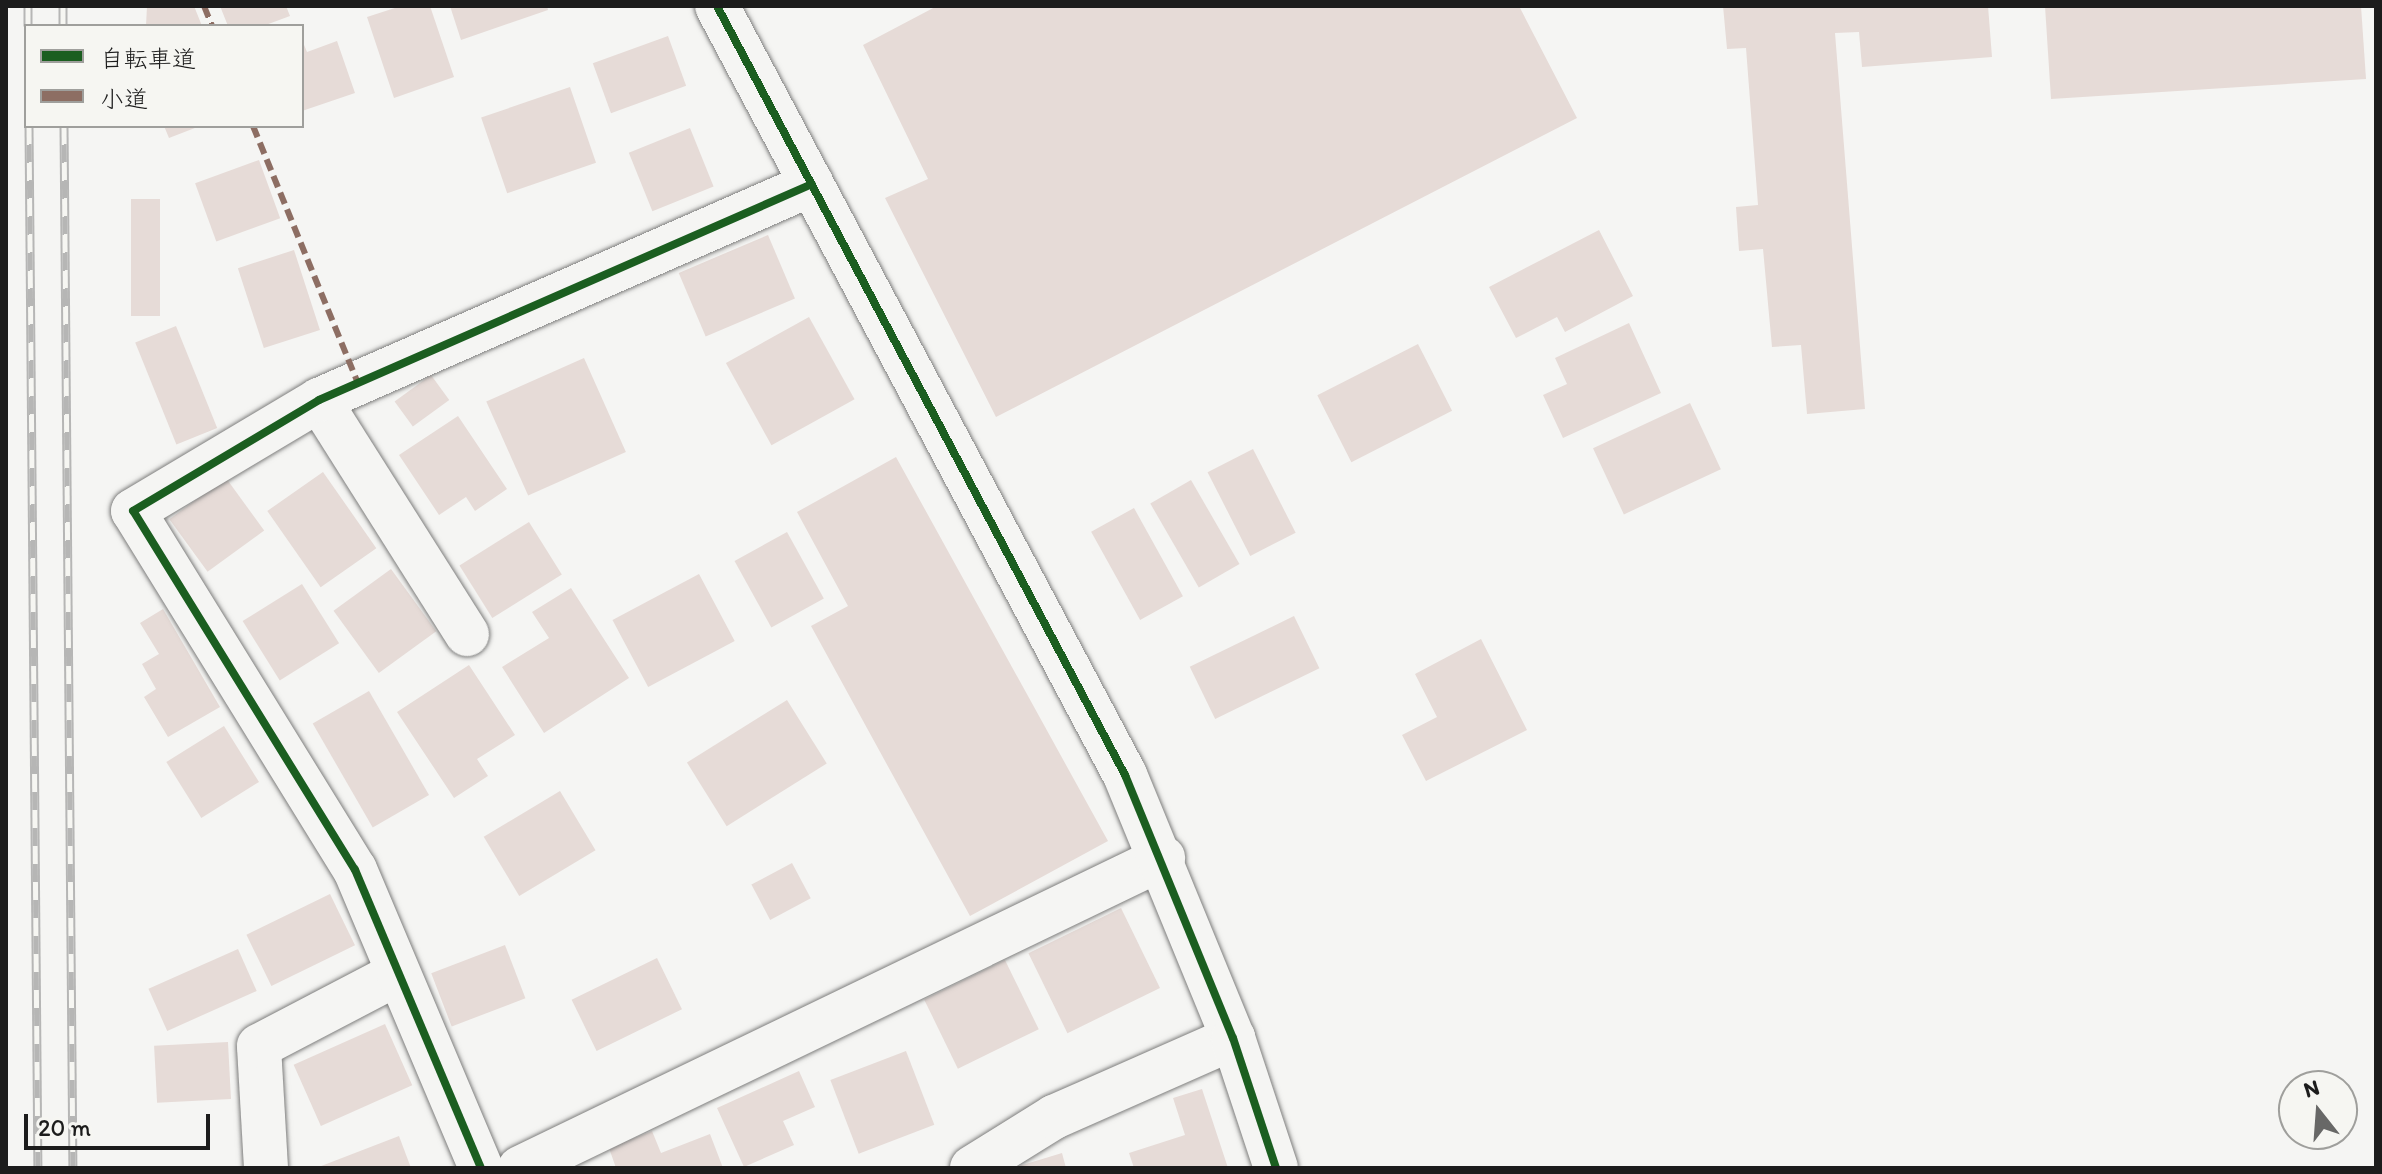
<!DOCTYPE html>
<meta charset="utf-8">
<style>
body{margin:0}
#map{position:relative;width:2382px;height:1174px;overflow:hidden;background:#f5f5f3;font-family:Itim,"Klee One",sans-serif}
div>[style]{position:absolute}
.building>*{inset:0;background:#e6dbd7;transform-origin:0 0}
.roads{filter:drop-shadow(0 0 2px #7e7e7d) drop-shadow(0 0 2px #7e7e7d)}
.minor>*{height:44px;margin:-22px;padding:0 22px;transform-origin:22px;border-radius:22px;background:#f5f5f3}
.tertiary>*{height:44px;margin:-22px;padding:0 22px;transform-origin:22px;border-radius:22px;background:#f5f5f3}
.rail>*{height:9px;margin-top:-4.5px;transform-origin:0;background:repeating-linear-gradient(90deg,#f6f6f2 0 18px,#b6b6b5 0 36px);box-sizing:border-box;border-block:2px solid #b6b6b5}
.quiet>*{height:6px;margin-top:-3px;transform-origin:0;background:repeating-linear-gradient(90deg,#8d6e63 0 12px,transparent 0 18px)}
.cycleway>*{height:8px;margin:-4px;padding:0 4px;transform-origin:4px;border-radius:4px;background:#1b5e20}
span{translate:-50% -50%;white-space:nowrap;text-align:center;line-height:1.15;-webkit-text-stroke:8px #f6f6f2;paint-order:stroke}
.frame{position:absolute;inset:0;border:8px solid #1c1c1c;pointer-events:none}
.legend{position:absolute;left:24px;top:24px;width:280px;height:104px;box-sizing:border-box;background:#f6f6f2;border:2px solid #9f9f9c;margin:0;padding:10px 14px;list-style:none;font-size:24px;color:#1c1c1c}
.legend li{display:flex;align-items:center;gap:16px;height:40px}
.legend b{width:40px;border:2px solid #9f9f9c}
.north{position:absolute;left:2278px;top:1070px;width:80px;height:80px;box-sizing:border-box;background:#f6f6f2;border:2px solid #9f9f9c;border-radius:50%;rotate:343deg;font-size:22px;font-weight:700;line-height:32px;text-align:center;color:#1c1c1c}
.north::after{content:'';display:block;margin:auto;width:28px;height:36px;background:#686867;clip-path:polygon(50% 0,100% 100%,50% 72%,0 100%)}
.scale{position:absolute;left:24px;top:1114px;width:186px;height:36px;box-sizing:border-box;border:4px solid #1c1c1c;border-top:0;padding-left:10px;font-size:24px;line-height:28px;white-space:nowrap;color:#1c1c1c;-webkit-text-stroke:6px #f6f6f2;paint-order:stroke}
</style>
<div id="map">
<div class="building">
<div style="clip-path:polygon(147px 6px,194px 6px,202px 26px,146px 26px)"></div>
<div style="clip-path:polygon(220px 6px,286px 6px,290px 16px,263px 26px,228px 26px)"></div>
<div style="clip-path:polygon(401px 6px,430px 6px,454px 77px,394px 98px,367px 17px)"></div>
<div style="clip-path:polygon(450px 6px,547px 6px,548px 10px,461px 40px)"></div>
<div style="clip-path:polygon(937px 6px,1519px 6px,1577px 118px,996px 417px,885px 198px,928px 179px,863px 45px)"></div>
<div style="clip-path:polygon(1723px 6px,1988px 6px,1992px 57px,1862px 67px,1859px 32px,1835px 33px,1865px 409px,1807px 414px,1801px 345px,1772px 347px,1763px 249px,1739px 251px,1736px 207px,1758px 205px,1746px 48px,1727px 49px)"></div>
<div style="clip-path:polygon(2045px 6px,2361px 6px,2366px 79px,2051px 99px)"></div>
<div style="left:668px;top:36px;width:53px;height:80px;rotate:70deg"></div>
<div style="clip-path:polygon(302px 40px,307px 52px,337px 41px,355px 93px,302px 111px)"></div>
<div style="left:570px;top:87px;width:80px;height:94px;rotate:71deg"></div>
<div style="clip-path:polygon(164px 126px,200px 126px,169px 138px)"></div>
<div style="left:690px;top:128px;width:63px;height:66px;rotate:68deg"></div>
<div style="left:259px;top:160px;width:62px;height:68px;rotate:70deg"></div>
<div style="left:131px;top:199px;width:29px;height:117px"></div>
<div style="clip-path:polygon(1599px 230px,1633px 296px,1565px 332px,1557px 317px,1516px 338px,1489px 287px)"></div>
<div style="left:768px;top:235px;width:69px;height:97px;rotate:67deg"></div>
<div style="left:294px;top:250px;width:84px;height:59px;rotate:72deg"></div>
<div style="left:809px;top:317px;width:94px;height:95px;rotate:61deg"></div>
<div style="clip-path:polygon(1629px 323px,1661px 393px,1563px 438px,1543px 395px,1567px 384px,1555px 358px)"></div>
<div style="left:176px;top:326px;width:110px;height:44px;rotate:68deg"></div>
<div style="left:1418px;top:344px;width:75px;height:113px;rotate:63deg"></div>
<div style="left:584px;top:358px;width:103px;height:107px;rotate:66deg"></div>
<div style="left:431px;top:375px;width:31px;height:45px;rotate:54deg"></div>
<div style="left:1690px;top:403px;width:73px;height:107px;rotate:65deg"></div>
<div style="clip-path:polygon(458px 416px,507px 489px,475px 511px,466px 497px,439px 515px,399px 455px)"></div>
<div style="left:1253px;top:449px;width:94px;height:51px;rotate:63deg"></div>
<div style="clip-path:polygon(896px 457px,1108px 841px,970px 916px,811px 626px,848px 606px,797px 512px)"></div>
<div style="left:323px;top:472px;width:93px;height:68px;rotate:55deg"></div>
<div style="left:226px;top:478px;width:65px;height:70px;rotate:54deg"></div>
<div style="left:1191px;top:480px;width:97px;height:47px;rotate:60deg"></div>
<div style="left:1134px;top:508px;width:101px;height:49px;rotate:61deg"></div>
<div style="left:529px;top:522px;width:62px;height:82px;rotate:58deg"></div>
<div style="left:787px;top:532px;width:76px;height:60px;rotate:61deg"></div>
<div style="left:391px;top:569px;width:77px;height:71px;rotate:54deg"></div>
<div style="left:699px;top:574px;width:76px;height:98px;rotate:62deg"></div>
<div style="left:302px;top:584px;width:70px;height:70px;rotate:58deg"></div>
<div style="clip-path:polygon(571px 588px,629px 678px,544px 733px,502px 667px,549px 638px,532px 612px)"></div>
<div style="clip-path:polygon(163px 609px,220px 707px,168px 737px,144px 697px,156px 689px,142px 664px,159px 654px,140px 623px)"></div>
<div style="left:1294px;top:616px;width:58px;height:116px;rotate:64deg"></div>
<div style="clip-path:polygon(1481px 639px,1527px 730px,1426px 781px,1402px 735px,1437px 717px,1415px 674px)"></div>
<div style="clip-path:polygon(469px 665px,515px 735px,477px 759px,488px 776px,454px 798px,397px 712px)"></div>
<div style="left:369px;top:691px;width:120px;height:65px;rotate:60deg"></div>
<div style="left:787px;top:700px;width:75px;height:118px;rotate:58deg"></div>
<div style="left:224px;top:726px;width:66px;height:68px;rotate:58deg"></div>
<div style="left:560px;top:791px;width:69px;height:89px;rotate:59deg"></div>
<div style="left:792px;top:863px;width:40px;height:46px;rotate:62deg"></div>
<div style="left:330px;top:894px;width:57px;height:93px;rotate:64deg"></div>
<div style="left:1121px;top:908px;width:89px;height:103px;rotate:64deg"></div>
<div style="left:505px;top:945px;width:57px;height:79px;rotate:69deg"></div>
<div style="left:238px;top:949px;width:46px;height:98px;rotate:66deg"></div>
<div style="left:657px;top:958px;width:57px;height:95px;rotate:64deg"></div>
<div style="left:1005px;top:960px;width:77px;height:90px;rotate:64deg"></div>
<div style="left:385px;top:1024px;width:67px;height:100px;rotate:66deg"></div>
<div style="left:228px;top:1042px;width:57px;height:74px;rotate:87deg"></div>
<div style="left:906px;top:1051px;width:79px;height:81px;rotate:69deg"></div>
<div style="clip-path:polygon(799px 1071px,815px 1107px,783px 1121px,794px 1145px,744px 1167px,717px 1108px)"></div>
<div style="clip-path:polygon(1202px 1089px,1228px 1168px,1134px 1168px,1129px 1153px,1185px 1135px,1173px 1098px)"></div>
<div style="clip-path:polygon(652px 1131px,661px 1153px,710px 1134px,723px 1168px,616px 1168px,609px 1148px)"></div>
<div style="clip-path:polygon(399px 1136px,411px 1168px,316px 1168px)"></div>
<div style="clip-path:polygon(1062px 1153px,1066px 1168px,1016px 1168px,1016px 1167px)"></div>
</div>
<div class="roads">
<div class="minor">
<div style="left:319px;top:400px;width:277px;rotate:57.7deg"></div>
<div style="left:266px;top:1168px;width:122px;rotate:-93.3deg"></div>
<div style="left:259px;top:1046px;width:156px;rotate:-27.6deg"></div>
<div style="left:481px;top:1168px;width:324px;rotate:-112.9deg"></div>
<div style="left:355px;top:870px;width:422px;rotate:-121.7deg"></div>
<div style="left:133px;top:511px;width:217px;rotate:-30.8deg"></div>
<div style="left:319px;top:400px;width:538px;rotate:-23.66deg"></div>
<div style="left:520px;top:1168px;width:714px;rotate:-25.74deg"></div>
<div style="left:972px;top:1168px;width:97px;rotate:-31.9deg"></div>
<div style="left:1054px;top:1117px;width:196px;rotate:-23.8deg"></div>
</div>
<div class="tertiary">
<div style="left:717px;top:6px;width:871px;rotate:62.05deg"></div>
<div style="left:1125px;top:775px;width:284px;rotate:67.7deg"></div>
<div style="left:1233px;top:1038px;width:137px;rotate:71.7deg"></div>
</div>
</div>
<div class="rail">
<div style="left:28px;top:6px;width:20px;rotate:90deg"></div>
<div style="left:63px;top:6px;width:20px;rotate:90deg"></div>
<div style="left:29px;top:126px;width:1042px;rotate:89.51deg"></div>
<div style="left:64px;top:126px;width:1042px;rotate:89.51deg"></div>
</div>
<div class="quiet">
<div style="left:204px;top:6px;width:22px;rotate:68deg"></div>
<div style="left:253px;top:126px;width:278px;rotate:67.8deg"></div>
</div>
<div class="cycleway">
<div style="left:717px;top:6px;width:871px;rotate:62.05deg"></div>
<div style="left:1125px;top:775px;width:284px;rotate:67.7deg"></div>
<div style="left:1233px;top:1038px;width:137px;rotate:71.7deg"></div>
<div style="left:481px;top:1168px;width:324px;rotate:-112.9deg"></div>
<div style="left:355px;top:870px;width:422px;rotate:-121.7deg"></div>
<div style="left:133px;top:511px;width:217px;rotate:-30.8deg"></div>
<div style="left:319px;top:400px;width:538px;rotate:-23.66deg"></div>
</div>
<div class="frame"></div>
<ul class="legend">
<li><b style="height:10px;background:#1b5e20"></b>自転車道</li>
<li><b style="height:10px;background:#8d6e63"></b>小道</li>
</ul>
<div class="north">N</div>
<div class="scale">20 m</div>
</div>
